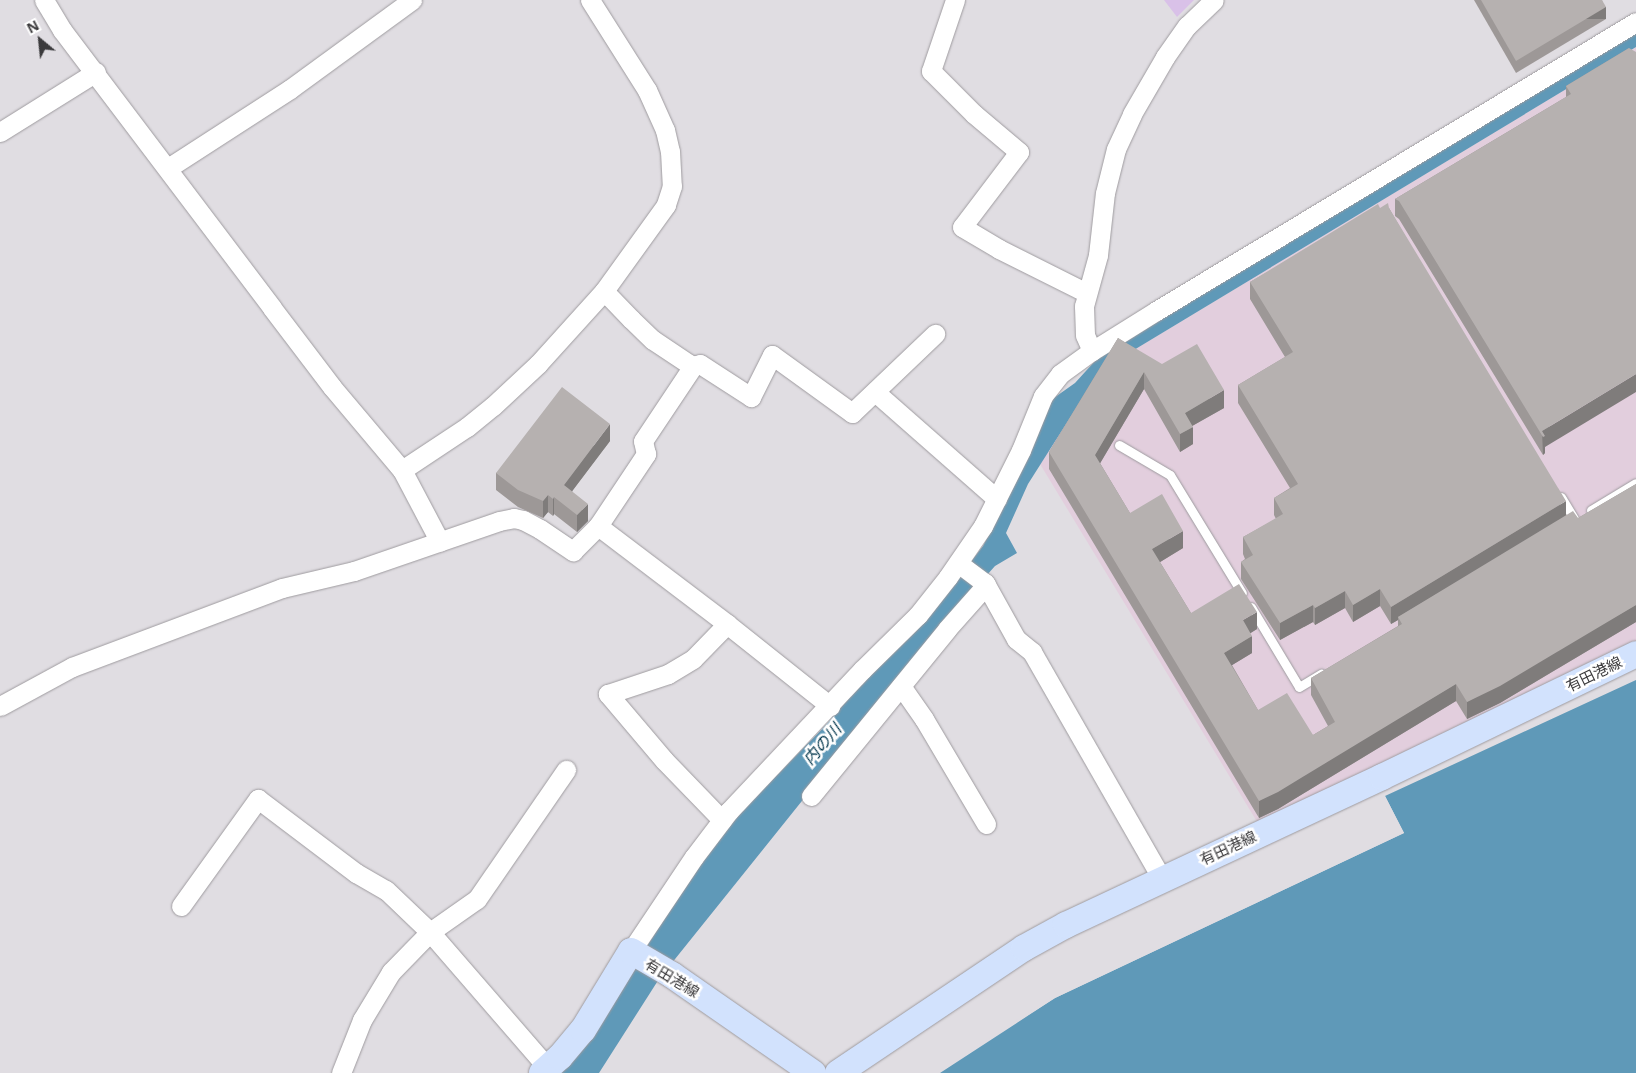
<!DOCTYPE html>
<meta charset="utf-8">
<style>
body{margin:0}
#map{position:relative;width:1636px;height:1073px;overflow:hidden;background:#e0dde2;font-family:"Noto Sans","Noto Sans JP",sans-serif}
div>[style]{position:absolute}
.industrial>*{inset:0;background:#e2cedd}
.green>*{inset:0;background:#d9c1e8}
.water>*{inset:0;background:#5f99b8}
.pier>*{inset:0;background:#e0dde2}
.roads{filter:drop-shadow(0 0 1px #9e9b9f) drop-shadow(0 0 1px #9e9b9f)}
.service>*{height:9px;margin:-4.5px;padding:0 4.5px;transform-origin:4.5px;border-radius:4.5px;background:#fff}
.minor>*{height:19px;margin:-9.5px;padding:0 9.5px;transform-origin:9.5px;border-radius:9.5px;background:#fff}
.secondary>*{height:26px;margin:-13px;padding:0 13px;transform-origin:13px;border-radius:13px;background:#d2e2fd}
.wall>*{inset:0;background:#9d9897}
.shaded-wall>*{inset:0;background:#7f7c7b;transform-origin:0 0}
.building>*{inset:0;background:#b6b1b0}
span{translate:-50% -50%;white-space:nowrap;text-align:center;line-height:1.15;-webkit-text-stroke:5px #fff;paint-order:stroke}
.street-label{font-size:15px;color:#3b3a3c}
.water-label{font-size:16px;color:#03374d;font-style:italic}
.north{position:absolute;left:15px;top:15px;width:50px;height:50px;-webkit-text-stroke:4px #fff;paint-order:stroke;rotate:332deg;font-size:14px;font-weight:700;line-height:20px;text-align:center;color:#3b3a3c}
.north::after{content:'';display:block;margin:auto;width:18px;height:22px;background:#3b3a3c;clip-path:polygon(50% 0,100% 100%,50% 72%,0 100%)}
</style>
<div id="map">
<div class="industrial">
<div style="clip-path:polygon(1636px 47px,1636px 643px,1259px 825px,1040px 464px,1087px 391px,1119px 359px)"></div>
</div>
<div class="green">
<div style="clip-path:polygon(1164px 0,1194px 0,1177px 17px)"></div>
</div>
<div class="water">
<div style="clip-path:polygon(1636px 28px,1636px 47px,1119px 359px,1087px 391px,1028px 484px,1006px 533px,1017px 553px,995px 566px,952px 614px,659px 979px,599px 1073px,557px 1073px,615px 997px,693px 873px,733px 820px,827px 724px,855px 691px,923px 624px,983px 546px,1018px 478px,1051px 400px,1075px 383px,1105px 350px)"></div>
<div style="clip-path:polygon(1636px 680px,1636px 1073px,940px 1073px,1055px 998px,1404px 833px,1385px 796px)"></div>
</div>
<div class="pier">
<div style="clip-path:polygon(1385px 796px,1404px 833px,1055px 998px,937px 1073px,1054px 995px,1401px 832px,1382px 797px)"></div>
</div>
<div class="roads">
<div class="service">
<div style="left:1119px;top:445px;width:59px;rotate:30.5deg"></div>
<div style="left:1170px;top:475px;width:138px;rotate:58.6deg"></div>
<div style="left:1561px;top:497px;width:27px;rotate:59deg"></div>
<div style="left:1591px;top:510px;width:52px;rotate:-31deg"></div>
<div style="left:1251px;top:607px;width:93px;rotate:59deg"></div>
<div style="left:1299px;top:687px;width:26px;rotate:-31deg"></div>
</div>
<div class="minor">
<div style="left:44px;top:0;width:35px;rotate:59deg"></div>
<div style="left:62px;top:30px;width:348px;rotate:52.9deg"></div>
<div style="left:272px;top:308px;width:99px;rotate:52.8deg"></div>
<div style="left:332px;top:387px;width:109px;rotate:49.9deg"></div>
<div style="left:402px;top:470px;width:78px;rotate:-33.5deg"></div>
<div style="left:467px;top:427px;width:33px;rotate:-39deg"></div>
<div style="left:493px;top:406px;width:62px;rotate:-43deg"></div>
<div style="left:538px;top:364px;width:98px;rotate:-47.9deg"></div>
<div style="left:590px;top:0;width:107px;rotate:57.7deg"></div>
<div style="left:647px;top:90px;width:44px;rotate:65.8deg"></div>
<div style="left:665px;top:130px;width:22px;rotate:77deg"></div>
<div style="left:670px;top:151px;width:35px;rotate:87deg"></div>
<div style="left:672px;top:186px;width:20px;rotate:108deg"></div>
<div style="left:666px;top:205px;width:106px;rotate:125.8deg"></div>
<div style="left:604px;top:291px;width:39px;rotate:46deg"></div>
<div style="left:631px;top:319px;width:30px;rotate:44deg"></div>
<div style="left:653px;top:340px;width:43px;rotate:33.7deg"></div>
<div style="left:689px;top:364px;width:4px;rotate:27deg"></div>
<div style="left:693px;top:366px;width:7px;rotate:-16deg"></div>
<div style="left:700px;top:364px;width:61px;rotate:32.9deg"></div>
<div style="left:751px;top:397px;width:47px;rotate:-63.4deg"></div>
<div style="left:772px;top:355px;width:99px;rotate:35.9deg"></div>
<div style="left:852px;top:413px;width:115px;rotate:-43.6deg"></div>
<div style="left:955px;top:0;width:75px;rotate:108.7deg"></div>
<div style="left:931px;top:71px;width:61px;rotate:45deg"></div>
<div style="left:974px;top:114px;width:59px;rotate:40.2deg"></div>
<div style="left:1019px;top:152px;width:94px;rotate:127.2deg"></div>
<div style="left:962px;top:227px;width:43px;rotate:30.7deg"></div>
<div style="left:999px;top:249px;width:98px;rotate:26.6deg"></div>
<div style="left:0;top:132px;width:113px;rotate:-32deg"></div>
<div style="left:168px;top:168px;width:145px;rotate:-32.9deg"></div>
<div style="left:290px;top:89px;width:151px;rotate:-36.1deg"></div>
<div style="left:1092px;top:351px;width:17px;rotate:-114deg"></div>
<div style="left:1085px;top:335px;width:29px;rotate:-92deg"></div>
<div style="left:1084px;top:306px;width:53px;rotate:-74.6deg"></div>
<div style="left:1098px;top:255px;width:62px;rotate:-83.6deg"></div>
<div style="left:1105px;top:193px;width:45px;rotate:-76deg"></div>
<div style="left:1116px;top:149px;width:38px;rotate:-65deg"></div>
<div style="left:1132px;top:114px;width:66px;rotate:-59.9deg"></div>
<div style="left:1165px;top:57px;width:38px;rotate:-55deg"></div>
<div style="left:1187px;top:26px;width:37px;rotate:-44deg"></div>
<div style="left:875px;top:392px;width:162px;rotate:41.3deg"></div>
<div style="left:402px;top:470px;width:81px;rotate:62.2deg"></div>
<div style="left:598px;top:526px;width:162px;rotate:37.2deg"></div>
<div style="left:958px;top:563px;width:34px;rotate:37deg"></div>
<div style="left:985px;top:583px;width:64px;rotate:61deg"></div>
<div style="left:1016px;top:639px;width:21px;rotate:39deg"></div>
<div style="left:1032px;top:652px;width:262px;rotate:60.2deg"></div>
<div style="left:901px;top:686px;width:40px;rotate:55.1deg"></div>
<div style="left:924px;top:719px;width:122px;rotate:59.4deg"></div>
<div style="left:0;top:706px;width:82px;rotate:-28.4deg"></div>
<div style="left:72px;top:667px;width:224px;rotate:-20.6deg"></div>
<div style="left:282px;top:588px;width:74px;rotate:-13.3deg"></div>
<div style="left:354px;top:571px;width:153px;rotate:-19deg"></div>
<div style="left:499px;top:521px;width:15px;rotate:-11deg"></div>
<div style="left:514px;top:518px;width:9px;rotate:13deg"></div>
<div style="left:523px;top:520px;width:19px;rotate:28deg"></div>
<div style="left:540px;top:529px;width:40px;rotate:34deg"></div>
<div style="left:573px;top:551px;width:35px;rotate:-45deg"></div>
<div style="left:598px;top:526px;width:87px;rotate:-56.3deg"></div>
<div style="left:646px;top:454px;width:13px;rotate:-103deg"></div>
<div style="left:643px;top:441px;width:90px;rotate:-56.3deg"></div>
<div style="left:811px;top:796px;width:215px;rotate:-50.8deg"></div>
<div style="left:947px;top:629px;width:59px;rotate:-48.4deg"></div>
<div style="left:722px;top:820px;width:83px;rotate:-134deg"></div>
<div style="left:664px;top:760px;width:87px;rotate:-130.3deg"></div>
<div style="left:608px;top:694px;width:63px;rotate:-18.4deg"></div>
<div style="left:668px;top:674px;width:29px;rotate:-31deg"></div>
<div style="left:693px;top:659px;width:49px;rotate:-45.8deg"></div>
<div style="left:727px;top:624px;width:132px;rotate:38.5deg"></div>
<div style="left:181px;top:906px;width:132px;rotate:-54.3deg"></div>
<div style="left:258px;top:799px;width:123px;rotate:37.1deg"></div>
<div style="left:356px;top:873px;width:34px;rotate:30deg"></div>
<div style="left:386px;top:890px;width:61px;rotate:43.7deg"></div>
<div style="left:430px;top:932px;width:180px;rotate:49.1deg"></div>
<div style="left:631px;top:951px;width:113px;rotate:-56.2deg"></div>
<div style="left:694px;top:857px;width:58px;rotate:-52.7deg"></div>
<div style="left:729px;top:811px;width:194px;rotate:-46.7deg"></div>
<div style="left:862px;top:670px;width:78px;rotate:-44.5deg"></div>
<div style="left:918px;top:615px;width:48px;rotate:-51.7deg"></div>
<div style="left:948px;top:577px;width:62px;rotate:-55.5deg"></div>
<div style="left:983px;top:526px;width:85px;rotate:-63.4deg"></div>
<div style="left:1021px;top:450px;width:58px;rotate:-67.8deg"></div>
<div style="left:1043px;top:396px;width:28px;rotate:-52deg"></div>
<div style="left:1060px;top:374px;width:39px;rotate:-36deg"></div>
<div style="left:1092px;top:351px;width:75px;rotate:-32deg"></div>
<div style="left:1156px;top:311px;width:560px;rotate:-31.05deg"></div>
<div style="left:341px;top:1073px;width:57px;rotate:-68.4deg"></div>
<div style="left:362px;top:1020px;width:56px;rotate:-58.9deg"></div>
<div style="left:391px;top:972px;width:56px;rotate:-45.7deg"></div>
<div style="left:430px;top:932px;width:57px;rotate:-35.1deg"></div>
<div style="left:477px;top:899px;width:157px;rotate:-55.4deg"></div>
</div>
<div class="secondary">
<div style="left:542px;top:1073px;width:24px;rotate:-42deg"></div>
<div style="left:560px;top:1057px;width:35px;rotate:-50deg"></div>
<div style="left:583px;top:1030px;width:92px;rotate:-58.7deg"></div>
<div style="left:631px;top:951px;width:48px;rotate:30.3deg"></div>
<div style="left:672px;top:975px;width:172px;rotate:34.8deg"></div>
<div style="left:838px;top:1073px;width:224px;rotate:-33.9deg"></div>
<div style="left:1024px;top:948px;width:48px;rotate:-28.7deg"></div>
<div style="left:1066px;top:925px;width:349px;rotate:-25.1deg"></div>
<div style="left:1382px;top:777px;width:282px;rotate:-25.8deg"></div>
</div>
</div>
<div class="wall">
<div style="clip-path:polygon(1474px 0,1602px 0,1606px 19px,1516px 73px)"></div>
<div style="clip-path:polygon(1629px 48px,1545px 447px,1545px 453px,1543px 455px,1399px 219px,1395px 216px,1395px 199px,1566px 97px,1566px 86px)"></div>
<div style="clip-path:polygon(1380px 208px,1389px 208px,1566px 515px,1578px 518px,1636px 484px,1636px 622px,1500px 703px,1467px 719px,1456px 701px,1278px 809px,1259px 818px,1049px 469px,1049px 452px,1118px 338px,1224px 408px,1192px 426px,1193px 444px,1180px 452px,1144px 389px,1100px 463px,1130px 513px,1183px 548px,1160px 562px,1191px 613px,1257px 629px,1250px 633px,1252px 653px,1232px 665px,1258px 710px,1313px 735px,1328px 726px,1311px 695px,1311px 678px,1398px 626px,1398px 620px,1391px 624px,1380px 606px,1353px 622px,1345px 608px,1315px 625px,1313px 622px,1280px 640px,1241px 579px,1241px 562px,1245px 559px,1243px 554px,1243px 537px,1276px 519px,1274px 515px,1274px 498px,1290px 488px,1238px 403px,1238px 385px,1285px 357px,1250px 299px,1250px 282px)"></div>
<div style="clip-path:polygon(610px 441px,572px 491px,588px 521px,577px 532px,554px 514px,553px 516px,548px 512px,543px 518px,518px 507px,496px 490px,496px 473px)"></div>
</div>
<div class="shaded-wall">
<div style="left:1606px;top:7px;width:12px;height:105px;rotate:90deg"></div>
<div style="clip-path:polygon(1144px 372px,1144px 389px,1095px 472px,1095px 455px)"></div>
<div style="clip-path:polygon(1636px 374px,1636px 392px,1545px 447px,1545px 453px,1543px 455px,1542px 431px)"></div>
<div style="clip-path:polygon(1224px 390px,1224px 408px,1185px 430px,1185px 413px)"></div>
<div style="clip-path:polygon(610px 424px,610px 441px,564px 502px,564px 485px)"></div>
<div style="clip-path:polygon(1193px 427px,1193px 444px,1180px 452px,1180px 434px)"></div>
<div style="clip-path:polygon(548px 495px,548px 512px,543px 518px,543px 501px)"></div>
<div style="clip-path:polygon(554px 497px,554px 514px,553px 516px,553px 499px)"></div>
<div style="clip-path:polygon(1566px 501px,1566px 518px,1398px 617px,1398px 620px,1391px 624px,1391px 607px)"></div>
<div style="clip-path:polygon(588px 504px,588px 521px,577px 532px,577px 515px)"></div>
<div style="clip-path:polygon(1183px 531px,1183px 548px,1152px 567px,1152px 549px)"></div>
<div style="clip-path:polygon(1380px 589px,1380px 606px,1353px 622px,1353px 605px)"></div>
<div style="clip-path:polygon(1345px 591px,1345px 608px,1315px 625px,1315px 608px)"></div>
<div style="clip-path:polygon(1313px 605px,1313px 622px,1280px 640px,1280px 623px)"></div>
<div style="clip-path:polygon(1636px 605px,1636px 622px,1500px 703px,1467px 719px,1467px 702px)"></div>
<div style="clip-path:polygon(1257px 612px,1257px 629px,1243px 638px,1243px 620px)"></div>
<div style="clip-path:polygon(1252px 636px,1252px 653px,1224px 670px,1224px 653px)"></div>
<div style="clip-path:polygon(1456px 684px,1456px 701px,1278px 809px,1259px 818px,1259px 801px)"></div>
</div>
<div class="building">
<div style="clip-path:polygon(1481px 0,1602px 0,1606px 7px,1516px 61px)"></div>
<div style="clip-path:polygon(1629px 48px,1636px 52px,1636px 374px,1542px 431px,1545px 436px,1543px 437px,1399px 201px,1395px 199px,1571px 94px,1566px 86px)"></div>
<div style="clip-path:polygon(1388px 203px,1389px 208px,1566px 501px,1391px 607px,1380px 589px,1353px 605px,1345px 591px,1315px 608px,1313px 605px,1280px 623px,1241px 562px,1253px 555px,1243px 537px,1283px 514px,1274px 498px,1298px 484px,1238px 385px,1293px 352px,1250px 282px,1378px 204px,1380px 208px)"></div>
<div style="clip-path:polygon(1118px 338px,1162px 364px,1197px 344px,1224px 390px,1185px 413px,1193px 427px,1180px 434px,1144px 372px,1095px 455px,1130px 513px,1162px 494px,1183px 531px,1152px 549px,1191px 613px,1239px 584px,1257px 612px,1243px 620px,1252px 636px,1224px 653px,1258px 710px,1287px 693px,1313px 735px,1335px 722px,1311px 678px,1402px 624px,1398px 617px,1573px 511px,1578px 518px,1636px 484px,1636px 605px,1500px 686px,1467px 702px,1456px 684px,1278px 792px,1259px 801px,1049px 452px)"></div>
<div style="clip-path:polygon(562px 387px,610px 424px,564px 485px,588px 504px,577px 515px,554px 497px,553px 499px,548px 495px,543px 501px,518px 490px,496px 473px)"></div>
</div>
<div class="street-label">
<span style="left:1594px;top:674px;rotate:-26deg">有田港線</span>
<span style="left:1228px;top:848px;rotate:-25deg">有田港線</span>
<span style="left:672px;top:978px;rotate:31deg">有田港線</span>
</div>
<div class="water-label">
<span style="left:822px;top:744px;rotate:-49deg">内の川</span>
</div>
<div class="north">N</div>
</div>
